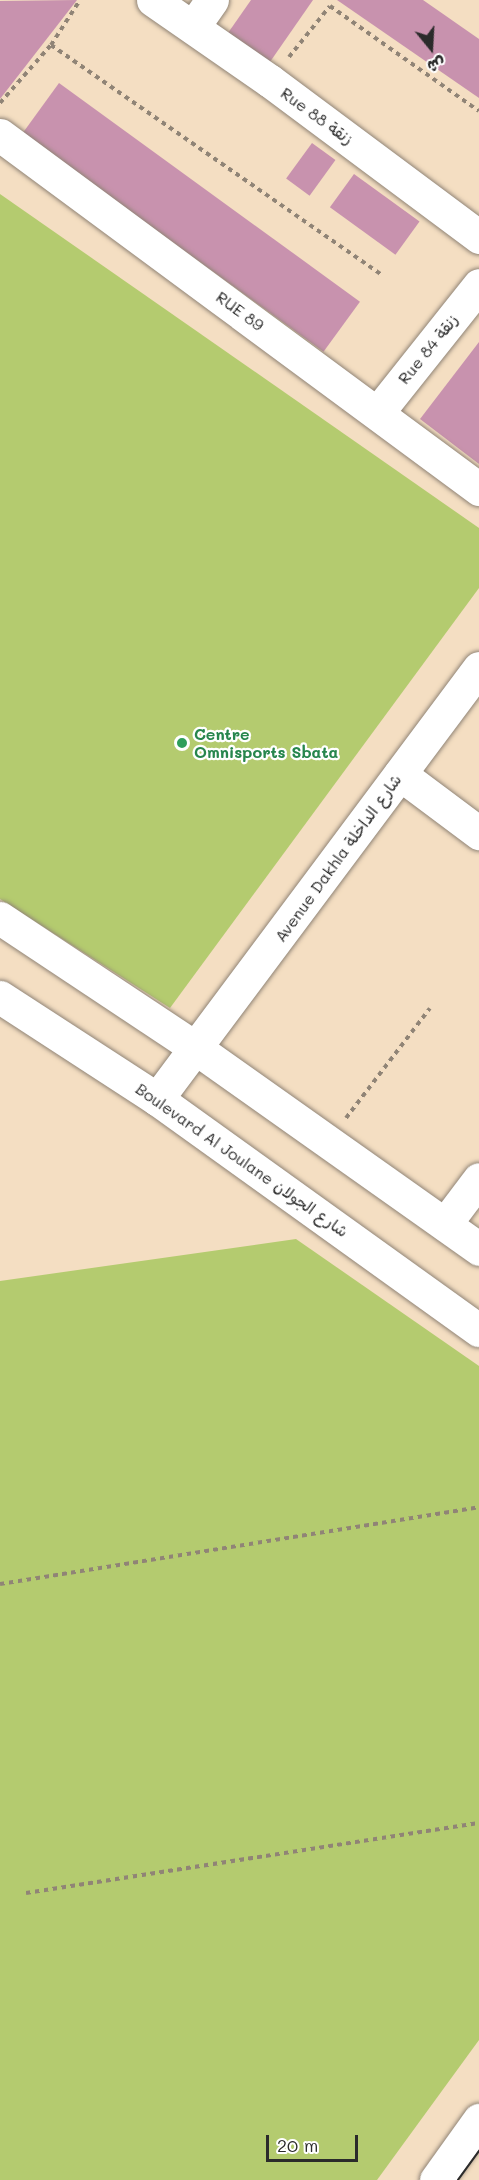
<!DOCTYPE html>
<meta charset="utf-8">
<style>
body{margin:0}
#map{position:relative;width:479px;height:2180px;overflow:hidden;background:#f4dec2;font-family:Mali,"Playpen Sans Arabic",sans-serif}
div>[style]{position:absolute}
.green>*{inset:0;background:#b4cb6f}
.building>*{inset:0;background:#c892ae;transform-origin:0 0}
.path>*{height:4px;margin-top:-2px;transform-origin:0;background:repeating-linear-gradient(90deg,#908476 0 4.5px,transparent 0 9px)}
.roads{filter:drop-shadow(0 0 2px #908476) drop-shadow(0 0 2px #908476)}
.minor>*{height:33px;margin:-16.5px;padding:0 16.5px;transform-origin:16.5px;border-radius:16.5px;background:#fff}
.major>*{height:33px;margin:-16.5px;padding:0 16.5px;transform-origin:16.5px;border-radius:16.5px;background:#fff}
.tram>*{height:1.5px;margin:-0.75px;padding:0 0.75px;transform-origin:0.75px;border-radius:0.75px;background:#2b2b2b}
.dots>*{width:16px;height:16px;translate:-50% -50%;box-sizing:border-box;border:3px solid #fff;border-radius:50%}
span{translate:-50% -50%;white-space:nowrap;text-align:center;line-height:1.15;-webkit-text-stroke:4.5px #fff;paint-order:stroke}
.street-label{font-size:16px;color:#2b2b2b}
.leisure-label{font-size:16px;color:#27864d;font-weight:700}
.left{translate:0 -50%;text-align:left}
.north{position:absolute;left:401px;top:18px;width:60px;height:60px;-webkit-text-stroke:4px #fff;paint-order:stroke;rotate:162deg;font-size:16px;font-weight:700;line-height:24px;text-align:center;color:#2b2b2b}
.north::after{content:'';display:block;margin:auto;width:21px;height:27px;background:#2b2b2b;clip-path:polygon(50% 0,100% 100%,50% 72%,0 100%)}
.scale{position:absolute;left:266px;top:2135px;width:92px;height:27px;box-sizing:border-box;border:3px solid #2b2b2b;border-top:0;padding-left:8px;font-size:18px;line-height:21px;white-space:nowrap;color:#2b2b2b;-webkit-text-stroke:4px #fff;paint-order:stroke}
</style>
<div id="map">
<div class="green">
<div style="clip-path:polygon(0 194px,479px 528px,479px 588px,170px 1008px,0 899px)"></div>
<div style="clip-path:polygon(296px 1239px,479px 1366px,479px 2040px,377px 2180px,0 2180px,0 1281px)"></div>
</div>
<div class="building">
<div style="clip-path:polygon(77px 0,0 99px,0 1px)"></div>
<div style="clip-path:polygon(251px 0,313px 0,263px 72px,221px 43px)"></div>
<div style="clip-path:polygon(337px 0,423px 0,479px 39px,479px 98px)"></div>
<div style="left:59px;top:83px;width:372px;height:62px;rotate:36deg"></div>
<div style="left:312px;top:143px;width:29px;height:44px;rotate:36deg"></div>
<div style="left:354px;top:174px;width:81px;height:41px;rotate:36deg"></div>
<div style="clip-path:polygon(479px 342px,479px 464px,420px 419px)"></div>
</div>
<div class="path">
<div style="left:51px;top:45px;width:402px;rotate:34.8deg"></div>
<div style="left:289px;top:57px;width:65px;rotate:-51.2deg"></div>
<div style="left:330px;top:6px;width:182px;rotate:35.2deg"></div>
<div style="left:0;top:103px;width:77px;rotate:-48.7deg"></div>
<div style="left:51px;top:45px;width:54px;rotate:-57.2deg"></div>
<div style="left:346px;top:1118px;width:138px;rotate:-52.6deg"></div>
<div style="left:0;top:1584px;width:485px;rotate:-9.1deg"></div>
<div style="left:26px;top:1893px;width:458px;rotate:-8.8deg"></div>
</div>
<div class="roads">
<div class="minor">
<div style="left:153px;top:0;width:142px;rotate:34.7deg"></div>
<div style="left:270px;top:81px;width:261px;rotate:36.7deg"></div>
<div style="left:193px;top:27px;width:33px;rotate:-55deg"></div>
<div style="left:0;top:135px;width:596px;rotate:36.47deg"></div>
<div style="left:378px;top:412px;width:162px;rotate:-51.5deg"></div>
<div style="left:400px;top:774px;width:99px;rotate:36.8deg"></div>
<div style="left:157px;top:1099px;width:538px;rotate:-53.24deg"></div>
<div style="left:445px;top:1224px;width:56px;rotate:-52.9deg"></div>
</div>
<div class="major">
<div style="left:0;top:918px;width:237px;rotate:33.6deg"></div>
<div style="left:197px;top:1049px;width:346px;rotate:35.3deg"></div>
<div style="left:0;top:997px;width:187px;rotate:33deg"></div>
<div style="left:157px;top:1099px;width:396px;rotate:35.7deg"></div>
<div style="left:436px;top:2180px;width:74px;rotate:-54.4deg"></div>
</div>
</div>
<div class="tram">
<div style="left:458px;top:2180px;width:36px;rotate:-54deg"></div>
</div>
<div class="dots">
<div style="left:182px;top:743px;background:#2e9e5b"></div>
</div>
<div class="street-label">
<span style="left:317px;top:116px;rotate:36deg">Rue 88 زنقة</span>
<span style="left:240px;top:311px;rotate:36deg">RUE 89</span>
<span style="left:428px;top:349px;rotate:-51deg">Rue 84 زنقة</span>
<span style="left:338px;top:858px;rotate:-54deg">Avenue Dakhla شارع الداخلة</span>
<span style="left:242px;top:1160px;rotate:35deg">Boulevard Al Joulane شارع الجولان</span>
</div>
<div class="leisure-label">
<span class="left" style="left:194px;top:743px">Centre<br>Omnisports Sbata</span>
</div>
<div class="north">ش</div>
<div class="scale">20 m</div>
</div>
